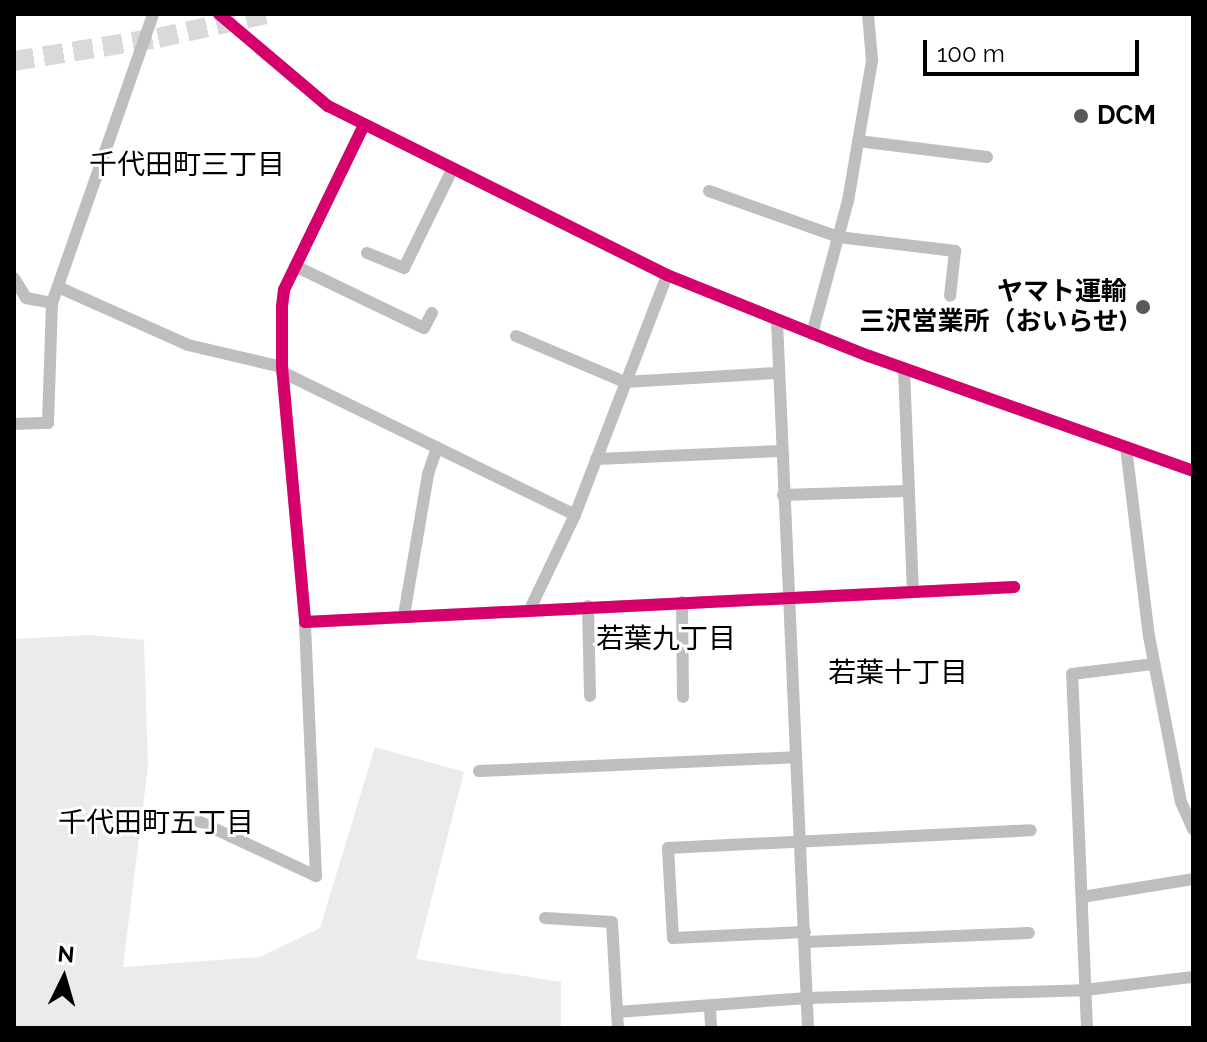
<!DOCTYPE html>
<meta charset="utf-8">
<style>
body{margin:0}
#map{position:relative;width:1207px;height:1042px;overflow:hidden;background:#fff;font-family:Raleway,"Noto Sans JP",sans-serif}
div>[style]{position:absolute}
.green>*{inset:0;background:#ebebeb}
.primary-tunnel>*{height:20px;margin-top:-10px;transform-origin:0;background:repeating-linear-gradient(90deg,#d9d9d9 0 20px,transparent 0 30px)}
.minor>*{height:12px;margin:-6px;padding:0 6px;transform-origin:6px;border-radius:6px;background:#bebebe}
.cycleway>*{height:12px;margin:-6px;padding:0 6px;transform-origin:6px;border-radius:6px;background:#d6006c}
.dots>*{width:22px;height:22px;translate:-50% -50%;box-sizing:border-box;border:4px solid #fff;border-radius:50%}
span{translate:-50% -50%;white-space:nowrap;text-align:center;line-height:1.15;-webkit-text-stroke:6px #fff;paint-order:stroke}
.poi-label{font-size:26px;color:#000;font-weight:700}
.left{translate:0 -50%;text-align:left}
.right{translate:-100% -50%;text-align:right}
.neighbourhood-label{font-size:28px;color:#000}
.frame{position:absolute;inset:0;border:16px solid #000;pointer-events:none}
.north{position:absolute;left:24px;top:938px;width:80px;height:80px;-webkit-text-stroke:6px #fff;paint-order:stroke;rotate:5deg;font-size:22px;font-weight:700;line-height:32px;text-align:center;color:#000}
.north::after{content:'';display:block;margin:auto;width:28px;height:36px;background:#000;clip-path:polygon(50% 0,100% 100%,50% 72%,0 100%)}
.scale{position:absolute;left:923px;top:40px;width:216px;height:36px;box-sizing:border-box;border:4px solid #000;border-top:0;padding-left:10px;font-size:24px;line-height:28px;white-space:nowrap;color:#000;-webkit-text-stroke:6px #fff;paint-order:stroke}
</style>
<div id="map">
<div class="green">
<div style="clip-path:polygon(89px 635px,144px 640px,148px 766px,123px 967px,260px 957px,320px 928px,375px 747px,464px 772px,416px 959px,561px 982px,561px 1028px,14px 1028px,14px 639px)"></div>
</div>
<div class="primary-tunnel">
<div style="left:14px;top:61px;width:146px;rotate:-9.1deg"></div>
<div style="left:158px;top:38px;width:111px;rotate:-12.5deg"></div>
</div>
<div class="minor">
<div style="left:219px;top:14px;width:143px;rotate:40.2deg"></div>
<div style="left:328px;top:106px;width:379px;rotate:26.5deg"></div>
<div style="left:667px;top:275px;width:218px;rotate:21.9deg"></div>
<div style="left:869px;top:356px;width:344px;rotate:19.5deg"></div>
<div style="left:363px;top:127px;width:181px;rotate:115.9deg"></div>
<div style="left:284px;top:290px;width:17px;rotate:97deg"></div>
<div style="left:282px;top:307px;width:60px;rotate:90deg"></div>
<div style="left:282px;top:367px;width:256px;rotate:84.8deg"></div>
<div style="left:305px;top:622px;width:710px;rotate:-2.83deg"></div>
<div style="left:858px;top:141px;width:130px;rotate:7.1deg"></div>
<div style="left:709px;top:191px;width:137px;rotate:19.6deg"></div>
<div style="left:838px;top:237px;width:118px;rotate:6.8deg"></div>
<div style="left:955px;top:251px;width:45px;rotate:96.3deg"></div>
<div style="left:367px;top:253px;width:40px;rotate:22deg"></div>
<div style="left:404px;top:268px;width:107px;rotate:-63.9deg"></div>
<div style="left:295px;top:266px;width:143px;rotate:25.7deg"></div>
<div style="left:424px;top:328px;width:17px;rotate:-62deg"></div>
<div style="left:14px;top:278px;width:23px;rotate:59deg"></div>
<div style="left:26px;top:298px;width:26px;rotate:11deg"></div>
<div style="left:58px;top:287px;width:142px;rotate:24deg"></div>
<div style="left:188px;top:345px;width:97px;rotate:13.2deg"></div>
<div style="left:777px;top:321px;width:708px;rotate:87.49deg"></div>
<div style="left:812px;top:334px;width:138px;rotate:-74.9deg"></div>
<div style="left:848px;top:201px;width:143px;rotate:-80.3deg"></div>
<div style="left:872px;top:60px;width:46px;rotate:-95deg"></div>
<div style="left:516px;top:336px;width:118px;rotate:22.9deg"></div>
<div style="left:625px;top:382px;width:152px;rotate:-3.4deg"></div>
<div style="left:904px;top:369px;width:222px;rotate:87.7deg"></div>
<div style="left:282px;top:372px;width:326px;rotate:26deg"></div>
<div style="left:14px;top:424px;width:34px;rotate:-2deg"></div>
<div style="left:48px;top:423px;width:120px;rotate:-88.1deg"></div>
<div style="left:52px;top:303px;width:306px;rotate:-70.7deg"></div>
<div style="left:1126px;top:447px;width:190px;rotate:83.1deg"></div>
<div style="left:1149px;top:636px;width:169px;rotate:79.1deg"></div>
<div style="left:1181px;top:802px;width:30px;rotate:66deg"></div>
<div style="left:596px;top:459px;width:185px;rotate:-2.5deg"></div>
<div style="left:783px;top:495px;width:124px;rotate:-1.8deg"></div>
<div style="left:682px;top:602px;width:95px;rotate:89.4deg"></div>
<div style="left:588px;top:606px;width:90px;rotate:88.7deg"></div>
<div style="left:530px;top:609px;width:104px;rotate:-64.4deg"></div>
<div style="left:575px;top:515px;width:257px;rotate:-69deg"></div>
<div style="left:404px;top:615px;width:143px;rotate:-80.3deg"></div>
<div style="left:428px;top:474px;width:28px;rotate:-71deg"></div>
<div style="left:479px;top:771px;width:316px;rotate:-2.5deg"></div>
<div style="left:183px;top:814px;width:147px;rotate:25deg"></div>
<div style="left:316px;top:876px;width:254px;rotate:-92.5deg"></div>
<div style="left:1082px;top:897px;width:112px;rotate:-9.2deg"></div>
<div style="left:545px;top:918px;width:67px;rotate:3.4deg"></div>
<div style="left:612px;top:922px;width:106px;rotate:86.8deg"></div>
<div style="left:805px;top:932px;width:132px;rotate:177.4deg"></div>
<div style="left:673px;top:938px;width:90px;rotate:-93.2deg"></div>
<div style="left:668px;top:848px;width:363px;rotate:-2.8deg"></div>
<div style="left:805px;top:942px;width:224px;rotate:-2.3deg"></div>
<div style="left:710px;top:1007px;width:21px;rotate:87deg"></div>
<div style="left:617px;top:1012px;width:191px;rotate:-4.2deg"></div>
<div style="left:807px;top:998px;width:278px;rotate:-1.6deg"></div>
<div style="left:1085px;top:990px;width:109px;rotate:-6.9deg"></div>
<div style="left:1087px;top:1028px;width:354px;rotate:-92.4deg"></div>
<div style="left:1072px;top:674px;width:83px;rotate:-7deg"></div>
</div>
<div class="cycleway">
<div style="left:219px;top:14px;width:143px;rotate:40.2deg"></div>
<div style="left:328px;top:106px;width:379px;rotate:26.5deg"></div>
<div style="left:667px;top:275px;width:218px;rotate:21.9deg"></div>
<div style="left:869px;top:356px;width:344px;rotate:19.5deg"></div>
<div style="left:363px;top:127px;width:181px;rotate:115.9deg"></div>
<div style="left:284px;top:290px;width:17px;rotate:97deg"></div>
<div style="left:282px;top:307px;width:60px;rotate:90deg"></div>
<div style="left:282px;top:367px;width:256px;rotate:84.8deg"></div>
<div style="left:305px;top:622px;width:710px;rotate:-2.83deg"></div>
</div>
<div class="dots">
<div style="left:1081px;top:116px;background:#595959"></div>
<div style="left:1143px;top:307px;background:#595959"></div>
</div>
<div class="poi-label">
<span class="left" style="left:1097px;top:116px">DCM</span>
<span class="right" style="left:1127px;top:307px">ヤマト運輸<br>三沢営業所（おいらせ)</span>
</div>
<div class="neighbourhood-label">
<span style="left:187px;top:165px">千代田町三丁目</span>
<span style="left:666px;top:639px">若葉九丁目</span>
<span style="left:898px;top:673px">若葉十丁目</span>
<span style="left:156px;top:823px">千代田町五丁目</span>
</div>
<div class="frame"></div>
<div class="north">N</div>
<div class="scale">100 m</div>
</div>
